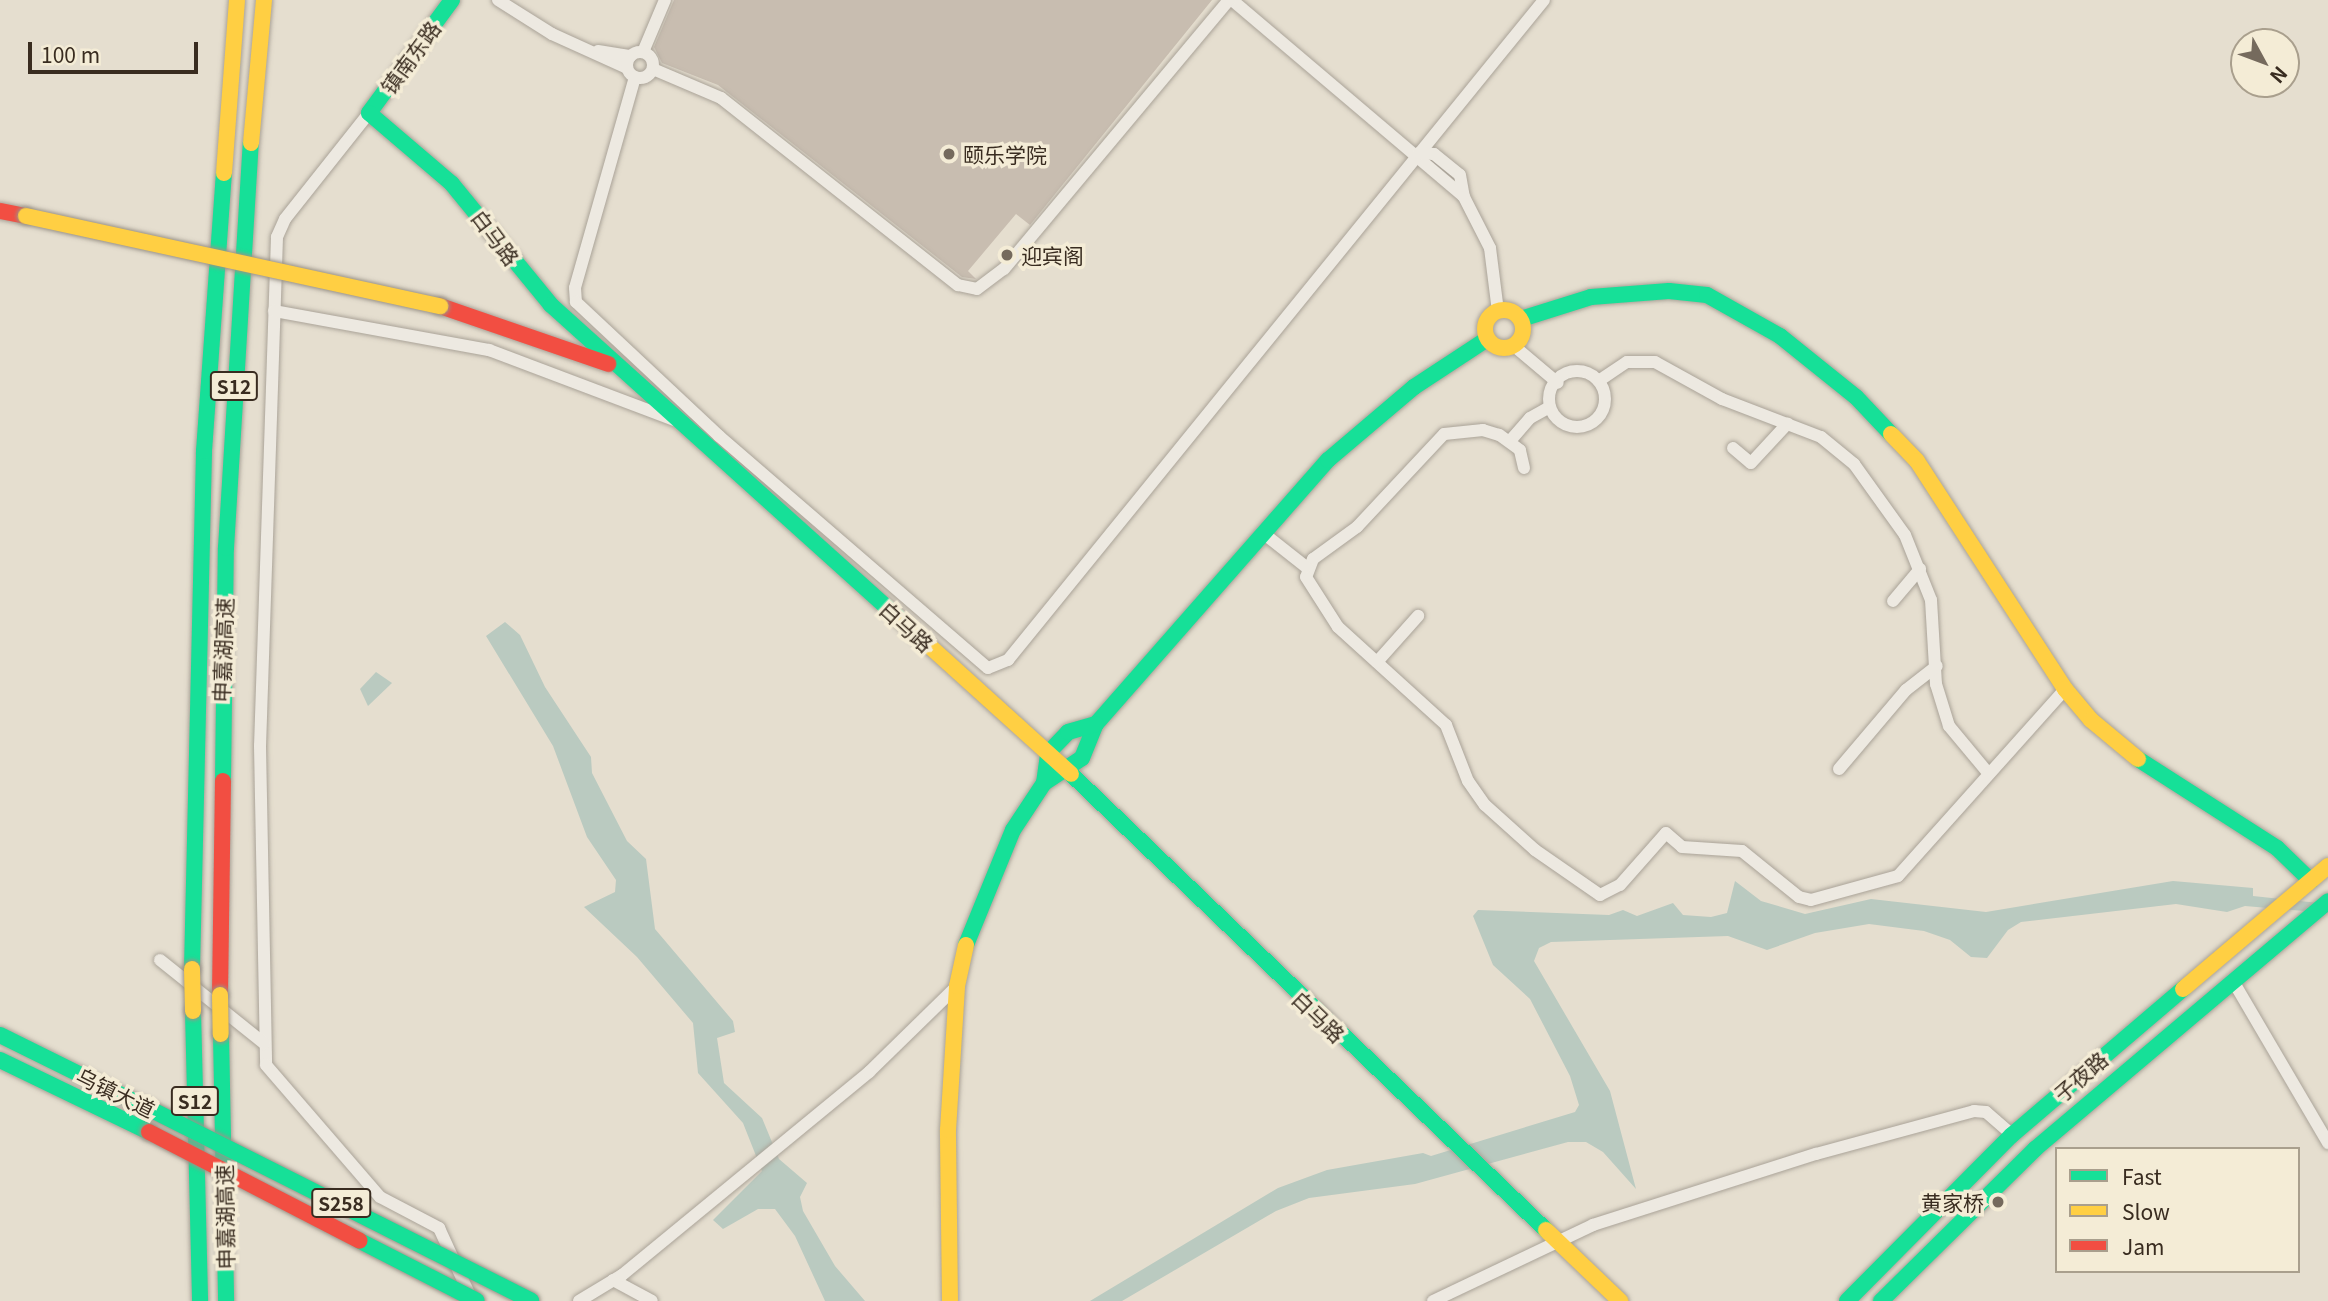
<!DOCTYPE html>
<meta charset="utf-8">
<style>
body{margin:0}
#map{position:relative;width:2328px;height:1301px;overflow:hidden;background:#e5decf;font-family:Georgia,"Noto Sans SC",serif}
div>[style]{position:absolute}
.water>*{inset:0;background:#bacac0}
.building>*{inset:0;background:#c8bdb0}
.roads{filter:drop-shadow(0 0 2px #aaa398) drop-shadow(0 0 2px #aaa398)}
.street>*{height:12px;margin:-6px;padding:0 6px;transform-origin:6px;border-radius:6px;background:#ede9e1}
.street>.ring{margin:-6px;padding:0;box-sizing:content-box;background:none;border:12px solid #ede9e1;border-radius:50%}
.fast>*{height:16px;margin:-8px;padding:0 8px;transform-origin:8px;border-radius:8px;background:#16e098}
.slow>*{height:16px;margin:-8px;padding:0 8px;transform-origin:8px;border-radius:8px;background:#ffcf43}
.slow>.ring{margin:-8px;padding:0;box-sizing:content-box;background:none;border:16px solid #ffcf43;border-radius:50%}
.jam>*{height:16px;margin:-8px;padding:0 8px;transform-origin:8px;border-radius:8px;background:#f24e42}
.bridges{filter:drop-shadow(0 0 2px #9a9388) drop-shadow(0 0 2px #9a9388)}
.fast-bridge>*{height:16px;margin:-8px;padding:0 8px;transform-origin:8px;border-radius:8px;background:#16e098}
.slow-bridge>*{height:16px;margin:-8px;padding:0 8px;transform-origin:8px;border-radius:8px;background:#ffcf43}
.jam-bridge>*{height:16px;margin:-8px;padding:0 8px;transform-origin:8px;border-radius:8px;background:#f24e42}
.dots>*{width:19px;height:19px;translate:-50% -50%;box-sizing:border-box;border:4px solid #f4ecd6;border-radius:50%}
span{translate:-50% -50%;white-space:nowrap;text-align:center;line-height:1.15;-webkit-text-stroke:7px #f4ecd6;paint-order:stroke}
.shield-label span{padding:2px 5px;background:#f4ecd6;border:2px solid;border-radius:5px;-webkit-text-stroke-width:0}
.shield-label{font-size:19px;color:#392c20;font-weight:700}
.street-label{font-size:21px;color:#392c20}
.poi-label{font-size:21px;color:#392c20}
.left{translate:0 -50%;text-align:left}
.right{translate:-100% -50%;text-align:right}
.legend{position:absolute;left:2055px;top:1147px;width:245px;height:126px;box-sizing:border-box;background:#f4ecd6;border:2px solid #a99f8d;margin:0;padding:9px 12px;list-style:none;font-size:21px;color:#392c20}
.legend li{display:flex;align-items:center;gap:14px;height:35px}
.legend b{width:35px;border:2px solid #a99f8d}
.north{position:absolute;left:2230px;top:28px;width:70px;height:70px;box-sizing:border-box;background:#f4ecd6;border:2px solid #a99f8d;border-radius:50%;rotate:131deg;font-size:19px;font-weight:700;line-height:28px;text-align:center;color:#392c20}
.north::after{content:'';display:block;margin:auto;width:24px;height:32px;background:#756a5d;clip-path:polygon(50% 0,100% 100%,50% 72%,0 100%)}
.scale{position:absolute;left:28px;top:42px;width:170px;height:32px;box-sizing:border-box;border:4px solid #392c20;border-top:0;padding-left:9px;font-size:21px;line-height:24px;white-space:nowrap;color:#392c20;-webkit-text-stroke:5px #f4ecd6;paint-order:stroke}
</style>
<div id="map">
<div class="water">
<div style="clip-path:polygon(505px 622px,520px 635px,545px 687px,591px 757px,592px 773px,627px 841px,646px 859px,655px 929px,733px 1021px,735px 1032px,717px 1038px,724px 1083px,762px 1118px,779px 1159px,807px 1183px,800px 1197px,803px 1211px,835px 1266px,865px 1301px,825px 1301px,795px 1236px,775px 1209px,758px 1209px,723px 1229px,713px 1220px,762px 1171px,743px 1123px,698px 1073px,693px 1023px,637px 957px,584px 907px,615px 892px,616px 880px,587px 837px,553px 746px,486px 636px)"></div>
<div style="clip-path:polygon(376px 672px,392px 683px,368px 706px,360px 689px)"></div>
<div style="clip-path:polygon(1735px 881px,1761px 901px,1805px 914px,1871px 899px,1986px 912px,2173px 881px,2253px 888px,2253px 896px,2328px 904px,2328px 913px,2245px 906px,2227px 912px,2176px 904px,2021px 922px,2008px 930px,1987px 958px,1971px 957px,1950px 940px,1924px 931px,1869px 924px,1815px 933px,1767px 950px,1728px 936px,1551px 942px,1539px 948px,1534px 961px,1610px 1091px,1636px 1189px,1603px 1152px,1586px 1142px,1568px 1142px,1415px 1184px,1309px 1198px,1276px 1211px,1122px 1301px,1090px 1301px,1278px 1188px,1327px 1170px,1423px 1153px,1431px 1156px,1575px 1112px,1579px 1105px,1570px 1076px,1530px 999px,1493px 965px,1473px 916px,1478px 910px,1609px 915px,1623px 910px,1637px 916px,1673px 903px,1683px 915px,1711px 917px,1727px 913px)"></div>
</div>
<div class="building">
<div style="clip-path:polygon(674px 0,1212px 0,1030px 225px,1016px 214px,968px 271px,976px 279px,962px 277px,718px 85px,662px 63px,654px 47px)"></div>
</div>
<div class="roads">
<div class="street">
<div style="left:498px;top:0;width:64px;rotate:32.2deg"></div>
<div style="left:552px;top:34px;width:82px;rotate:24.4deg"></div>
<div style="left:1232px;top:0;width:304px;rotate:40.3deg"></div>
<div style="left:598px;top:51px;width:33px;rotate:9deg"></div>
<div class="ring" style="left:627px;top:52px;width:14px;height:14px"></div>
<div style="left:643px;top:52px;width:56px;rotate:-67.1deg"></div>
<div style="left:653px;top:69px;width:74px;rotate:23.1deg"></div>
<div style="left:721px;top:98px;width:302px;rotate:38.3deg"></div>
<div style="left:958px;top:285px;width:19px;rotate:12deg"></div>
<div style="left:977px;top:289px;width:34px;rotate:-37deg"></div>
<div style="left:1004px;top:269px;width:351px;rotate:-50.1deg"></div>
<div style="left:635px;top:77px;width:219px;rotate:105.9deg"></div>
<div style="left:575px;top:288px;width:14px;rotate:86deg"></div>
<div style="left:576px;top:302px;width:196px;rotate:43.1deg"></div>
<div style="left:719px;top:436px;width:355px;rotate:40.8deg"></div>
<div style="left:988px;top:668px;width:22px;rotate:-22deg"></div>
<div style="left:1008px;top:660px;width:850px;rotate:-50.92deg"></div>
<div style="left:369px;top:113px;width:135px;rotate:128.4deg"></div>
<div style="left:285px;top:219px;width:20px;rotate:114deg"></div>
<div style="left:277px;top:237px;width:509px;rotate:91.91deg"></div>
<div style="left:260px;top:746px;width:319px;rotate:88.9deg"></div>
<div style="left:266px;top:1065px;width:174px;rotate:49.2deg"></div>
<div style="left:380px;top:1197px;width:67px;rotate:27.7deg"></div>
<div style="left:439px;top:1228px;width:77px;rotate:65.4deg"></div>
<div style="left:1419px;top:153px;width:15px;rotate:4deg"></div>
<div style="left:1434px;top:154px;width:33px;rotate:39deg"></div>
<div style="left:1460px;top:175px;width:22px;rotate:80deg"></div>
<div style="left:1464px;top:197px;width:57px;rotate:63deg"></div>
<div style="left:1490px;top:248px;width:64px;rotate:82.8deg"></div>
<div style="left:274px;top:311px;width:219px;rotate:10.3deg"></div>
<div style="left:489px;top:350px;width:198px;rotate:20.7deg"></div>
<div style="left:1514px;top:346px;width:57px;rotate:40.1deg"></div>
<div class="ring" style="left:1549px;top:371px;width:44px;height:44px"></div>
<div style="left:1600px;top:380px;width:32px;rotate:-34deg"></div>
<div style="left:1627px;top:362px;width:28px"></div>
<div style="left:1655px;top:362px;width:77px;rotate:28.9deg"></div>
<div style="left:1722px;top:399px;width:106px;rotate:21deg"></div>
<div style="left:1821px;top:437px;width:43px;rotate:39.3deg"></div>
<div style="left:1854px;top:464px;width:87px;rotate:54.3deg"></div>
<div style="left:1905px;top:535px;width:70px;rotate:68.2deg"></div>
<div style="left:1931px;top:600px;width:84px;rotate:86.6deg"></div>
<div style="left:1936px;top:684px;width:44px;rotate:72.8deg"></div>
<div style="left:1949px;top:726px;width:62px;rotate:50.2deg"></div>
<div style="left:1510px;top:441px;width:30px;rotate:-49deg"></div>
<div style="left:1530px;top:418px;width:21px;rotate:-29deg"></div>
<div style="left:1733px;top:448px;width:23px;rotate:40deg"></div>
<div style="left:1751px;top:463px;width:54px;rotate:-47.2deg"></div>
<div style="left:1524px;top:468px;width:18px;rotate:-103deg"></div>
<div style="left:1520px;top:450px;width:26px;rotate:-144deg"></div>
<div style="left:1499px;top:435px;width:17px;rotate:-163deg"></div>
<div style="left:1483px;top:430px;width:39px;rotate:174deg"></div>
<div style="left:1444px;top:434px;width:127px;rotate:133.1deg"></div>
<div style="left:1357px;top:527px;width:54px;rotate:144deg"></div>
<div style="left:1313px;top:559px;width:19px;rotate:111deg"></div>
<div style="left:1306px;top:577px;width:59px;rotate:57.4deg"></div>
<div style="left:1338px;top:627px;width:146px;rotate:42.2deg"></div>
<div style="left:1446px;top:725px;width:60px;rotate:68.6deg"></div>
<div style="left:1468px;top:781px;width:29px;rotate:55deg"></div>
<div style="left:1485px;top:805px;width:67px;rotate:42deg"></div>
<div style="left:1535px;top:850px;width:79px;rotate:34.7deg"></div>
<div style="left:1600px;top:895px;width:22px;rotate:-27deg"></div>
<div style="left:1620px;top:885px;width:69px;rotate:-48.5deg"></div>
<div style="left:1666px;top:833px;width:21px;rotate:41deg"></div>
<div style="left:1682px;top:847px;width:60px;rotate:3.8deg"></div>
<div style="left:1742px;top:851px;width:73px;rotate:38.9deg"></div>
<div style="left:1799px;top:897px;width:12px;rotate:14deg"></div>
<div style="left:1811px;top:900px;width:90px;rotate:-15.4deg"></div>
<div style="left:1898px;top:876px;width:251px;rotate:-48.2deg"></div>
<div style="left:1263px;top:533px;width:55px;rotate:38.3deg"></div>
<div style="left:1893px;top:601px;width:42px;rotate:-49.8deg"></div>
<div style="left:1377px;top:662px;width:62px;rotate:-48.3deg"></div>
<div style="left:1839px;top:769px;width:104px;rotate:-49.7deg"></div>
<div style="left:1906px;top:690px;width:39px;rotate:-38deg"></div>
<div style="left:160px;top:960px;width:134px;rotate:38.7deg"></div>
<div style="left:2233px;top:981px;width:188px;rotate:59.6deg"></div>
<div style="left:613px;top:1280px;width:44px;rotate:28.3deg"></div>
<div style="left:579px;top:1301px;width:50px;rotate:-31.2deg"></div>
<div style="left:622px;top:1275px;width:320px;rotate:-39.4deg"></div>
<div style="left:869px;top:1072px;width:123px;rotate:-44.3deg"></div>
<div style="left:1433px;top:1301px;width:177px;rotate:-25.4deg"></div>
<div style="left:1593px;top:1225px;width:234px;rotate:-17.7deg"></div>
<div style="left:1816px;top:1154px;width:164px;rotate:-15.2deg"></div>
<div style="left:1974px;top:1111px;width:12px;rotate:5deg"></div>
<div style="left:1986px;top:1112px;width:35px;rotate:41deg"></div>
</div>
<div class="fast">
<div style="left:452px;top:0;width:140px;rotate:126.3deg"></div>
<div style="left:369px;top:113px;width:109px;rotate:40.5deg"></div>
<div style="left:452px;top:184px;width:156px;rotate:50.7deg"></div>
<div style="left:551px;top:305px;width:475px;rotate:42deg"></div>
<div style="left:1521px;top:319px;width:73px;rotate:-17.4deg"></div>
<div style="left:1591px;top:297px;width:78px;rotate:-4.4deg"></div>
<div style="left:1669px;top:291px;width:38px;rotate:6deg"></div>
<div style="left:1707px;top:295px;width:84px;rotate:29.3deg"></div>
<div style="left:1780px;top:336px;width:97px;rotate:38.8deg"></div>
<div style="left:1856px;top:397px;width:51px;rotate:46.6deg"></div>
<div style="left:2138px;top:759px;width:165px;rotate:32.6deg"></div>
<div style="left:2277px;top:848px;width:47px;rotate:44.1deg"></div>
<div style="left:1071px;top:774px;width:658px;rotate:43.83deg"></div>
<div style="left:223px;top:781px;width:233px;rotate:-89.3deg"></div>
<div style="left:226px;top:548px;width:406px;rotate:-86.5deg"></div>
<div style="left:1044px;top:783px;width:45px;rotate:-33.3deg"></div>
<div style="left:1082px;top:758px;width:37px;rotate:-68deg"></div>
<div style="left:1096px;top:724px;width:351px;rotate:-48.7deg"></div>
<div style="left:1328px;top:460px;width:113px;rotate:-40.3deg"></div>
<div style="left:1414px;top:387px;width:87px;rotate:-33.3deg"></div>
<div style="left:966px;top:945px;width:124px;rotate:-67.8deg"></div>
<div style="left:1013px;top:830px;width:56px;rotate:-56.6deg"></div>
<div style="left:1044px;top:783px;width:30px;rotate:-82deg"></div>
<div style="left:1048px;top:753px;width:29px;rotate:-46deg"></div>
<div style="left:1068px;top:732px;width:29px;rotate:-16deg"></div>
<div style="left:192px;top:969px;width:518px;rotate:-88.67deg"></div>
<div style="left:204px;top:451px;width:279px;rotate:-85.9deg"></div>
<div style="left:193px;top:1011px;width:290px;rotate:88.6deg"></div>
<div style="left:221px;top:1034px;width:267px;rotate:88.9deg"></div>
<div style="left:0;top:1035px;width:165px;rotate:26.3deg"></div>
<div style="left:0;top:1060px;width:165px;rotate:25.8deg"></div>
<div style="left:1847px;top:1301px;width:234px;rotate:-45.2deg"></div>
<div style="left:2012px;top:1135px;width:225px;rotate:-40.5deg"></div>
<div style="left:1881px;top:1301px;width:216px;rotate:-44.6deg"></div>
<div style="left:2035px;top:1149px;width:384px;rotate:-40.2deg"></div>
</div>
<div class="slow">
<div style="left:251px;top:143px;width:144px;rotate:-84.8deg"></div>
<div style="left:224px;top:173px;width:173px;rotate:-85.7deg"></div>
<div class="ring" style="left:1485px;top:310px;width:22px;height:22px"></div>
<div style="left:1891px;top:434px;width:37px;rotate:46deg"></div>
<div style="left:1917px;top:461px;width:272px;rotate:57deg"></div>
<div style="left:2065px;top:689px;width:40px;rotate:50deg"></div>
<div style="left:2091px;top:720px;width:61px;rotate:39.7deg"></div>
<div style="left:904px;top:623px;width:225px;rotate:42.1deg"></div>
<div style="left:2183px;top:989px;width:190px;rotate:-40.3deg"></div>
<div style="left:1546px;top:1230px;width:103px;rotate:43.8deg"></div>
<div style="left:950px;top:1301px;width:171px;rotate:-90.7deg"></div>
<div style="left:948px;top:1130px;width:144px;rotate:-86.4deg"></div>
<div style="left:957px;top:986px;width:42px;rotate:-77.6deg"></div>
</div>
<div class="jam">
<div style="left:0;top:211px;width:26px;rotate:11deg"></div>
<div style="left:440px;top:306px;width:178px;rotate:19deg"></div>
<div style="left:220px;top:995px;width:214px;rotate:-89.2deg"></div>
</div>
</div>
<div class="bridges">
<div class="fast-bridge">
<div style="left:148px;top:1108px;width:429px;rotate:26.7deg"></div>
<div style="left:360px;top:1241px;width:131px;rotate:27.1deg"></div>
</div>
<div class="slow-bridge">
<div style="left:26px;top:216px;width:424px;rotate:12.3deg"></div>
<div style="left:192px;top:969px;width:42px;rotate:88.6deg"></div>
<div style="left:220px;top:995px;width:39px;rotate:89deg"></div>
</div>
<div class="jam-bridge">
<div style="left:149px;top:1132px;width:237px;rotate:27.3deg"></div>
</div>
</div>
<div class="dots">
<div style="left:949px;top:154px;background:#756a5d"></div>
<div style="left:1007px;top:255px;background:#756a5d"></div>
<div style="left:1998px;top:1202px;background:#756a5d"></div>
</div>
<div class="shield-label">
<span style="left:234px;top:386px">S12</span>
<span style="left:195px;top:1101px">S12</span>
<span style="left:341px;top:1203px">S258</span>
</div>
<div class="street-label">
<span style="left:410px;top:57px;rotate:-54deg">镇南东路</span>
<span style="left:496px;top:237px;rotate:53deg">白马路</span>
<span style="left:907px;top:626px;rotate:42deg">白马路</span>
<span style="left:222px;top:650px;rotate:-88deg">申嘉湖高速</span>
<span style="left:1319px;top:1016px;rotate:44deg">白马路</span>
<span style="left:2080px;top:1076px;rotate:-41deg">子夜路</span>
<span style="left:116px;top:1092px;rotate:26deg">乌镇大道</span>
<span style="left:224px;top:1217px;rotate:-91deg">申嘉湖高速</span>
</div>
<div class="poi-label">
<span class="left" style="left:963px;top:154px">颐乐学院</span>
<span class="left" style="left:1021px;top:255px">迎宾阁</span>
<span class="right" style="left:1984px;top:1202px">黄家桥</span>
</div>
<ul class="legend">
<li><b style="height:9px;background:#16e098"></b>Fast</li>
<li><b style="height:9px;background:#ffcf43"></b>Slow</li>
<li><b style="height:9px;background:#f24e42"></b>Jam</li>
</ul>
<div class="north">N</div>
<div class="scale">100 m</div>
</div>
